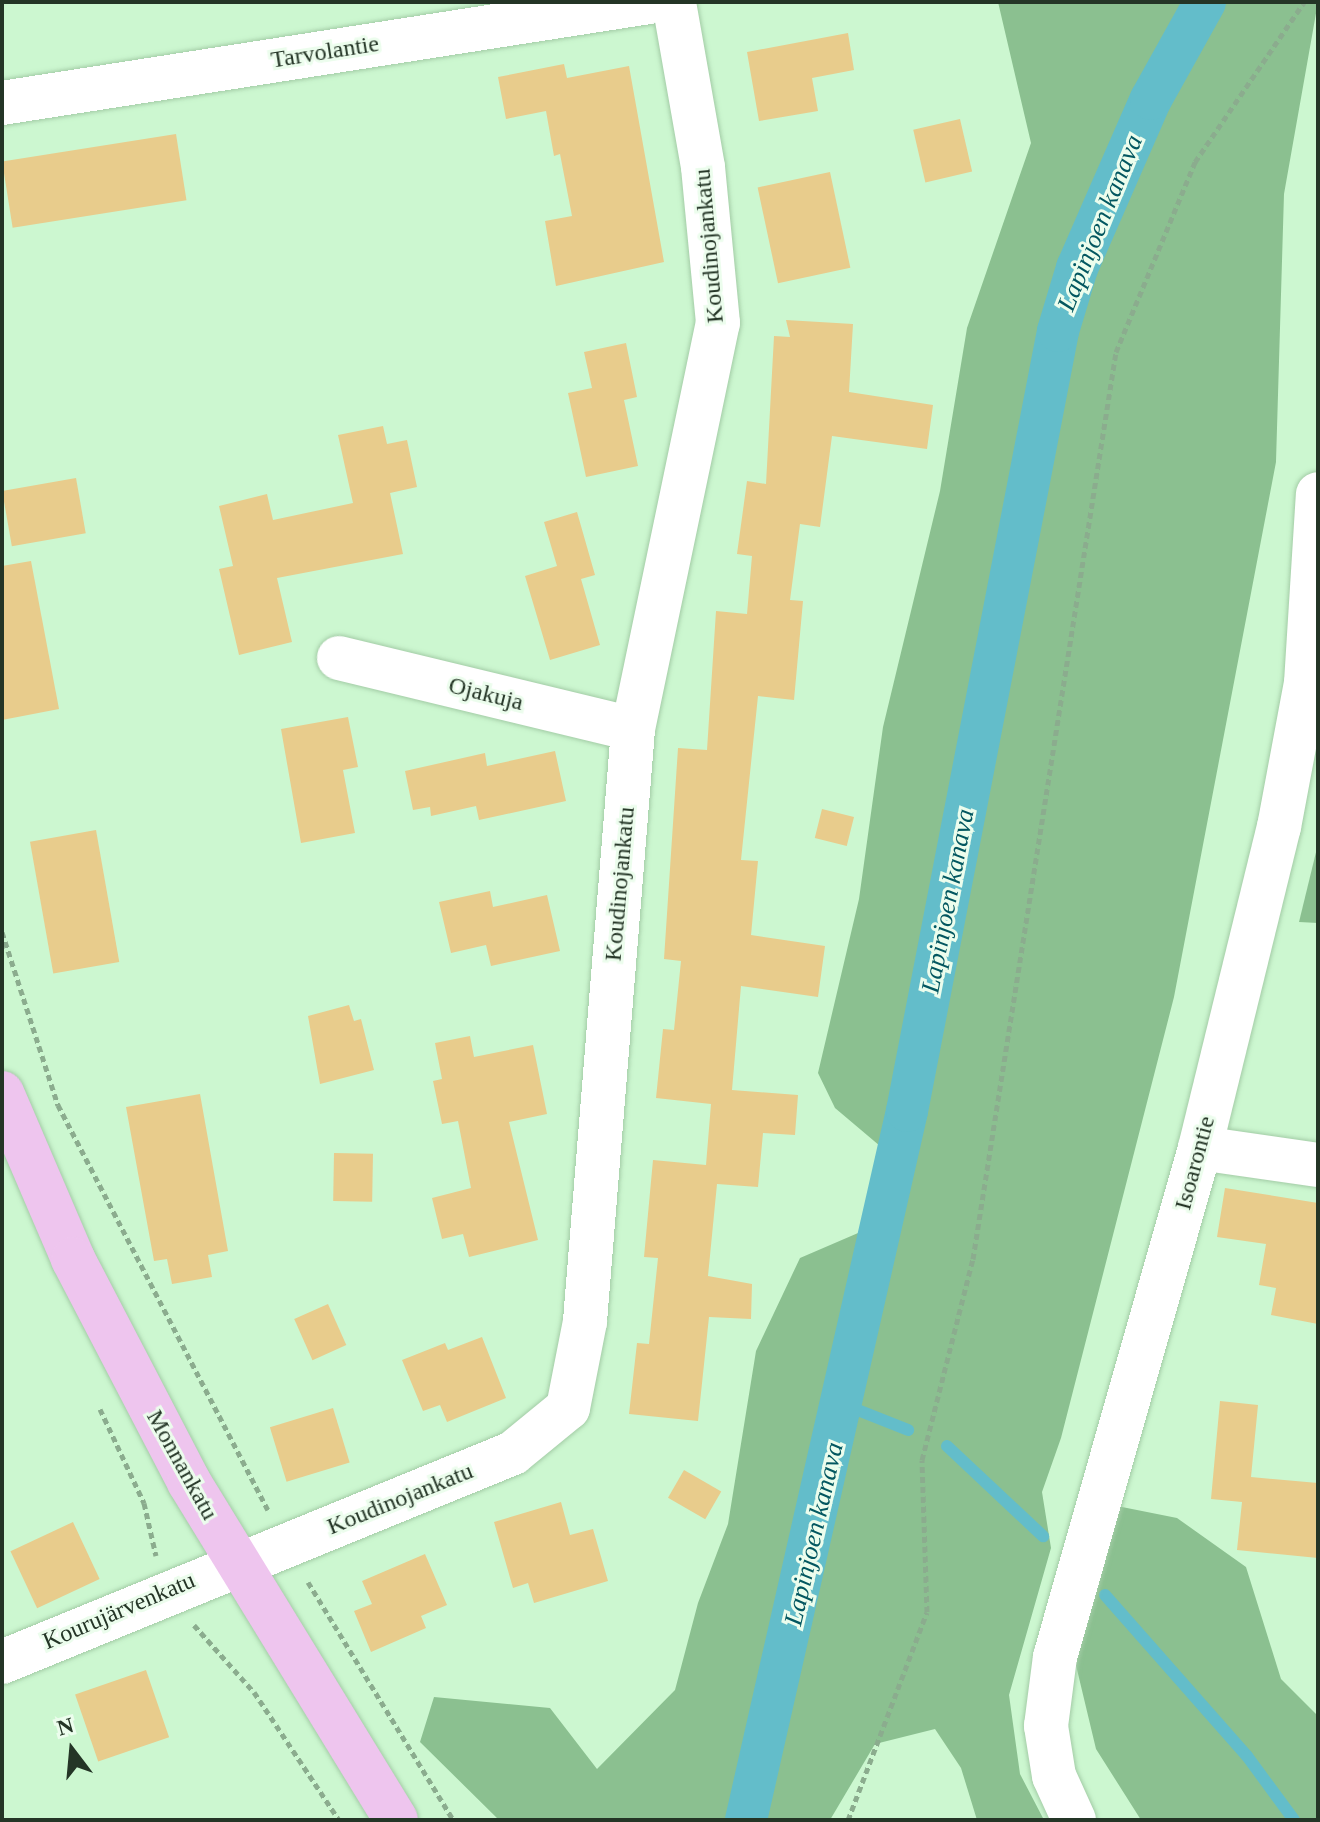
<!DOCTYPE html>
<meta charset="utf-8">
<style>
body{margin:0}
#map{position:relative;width:1320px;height:1822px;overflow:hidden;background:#ccf7d0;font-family:Georgia,serif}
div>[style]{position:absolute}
.forest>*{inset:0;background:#8bc090}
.stream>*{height:12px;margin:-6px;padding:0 6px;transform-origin:6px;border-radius:6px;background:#63bdca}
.canal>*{height:42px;margin:-21px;padding:0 21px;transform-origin:21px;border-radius:21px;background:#63bdca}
.building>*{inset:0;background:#e8cc8c;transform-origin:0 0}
.path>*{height:5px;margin-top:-2.5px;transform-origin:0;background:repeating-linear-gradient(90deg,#8bac8e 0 6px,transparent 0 10px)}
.roads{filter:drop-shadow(0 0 2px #a3cca6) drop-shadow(0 0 2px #a3cca6)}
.minor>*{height:44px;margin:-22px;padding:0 22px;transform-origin:22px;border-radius:22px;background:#fff}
.major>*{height:44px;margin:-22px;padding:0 22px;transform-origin:22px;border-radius:22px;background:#eec5ee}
span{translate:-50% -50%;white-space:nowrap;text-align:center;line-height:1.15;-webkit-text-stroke:6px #ecfded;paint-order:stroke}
.street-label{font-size:24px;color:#243526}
.water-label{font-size:26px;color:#035760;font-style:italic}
.frame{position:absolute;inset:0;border:4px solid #243526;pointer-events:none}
.north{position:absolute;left:32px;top:1710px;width:80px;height:80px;-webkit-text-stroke:6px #ecfded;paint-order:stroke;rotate:344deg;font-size:22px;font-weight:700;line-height:32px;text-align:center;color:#243526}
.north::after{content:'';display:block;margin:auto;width:28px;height:36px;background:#243526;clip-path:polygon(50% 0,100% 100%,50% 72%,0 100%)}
</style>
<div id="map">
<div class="forest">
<div style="clip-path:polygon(998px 2px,1318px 2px,1284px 194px,1276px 462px,1174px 997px,1061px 1438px,1042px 1492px,1051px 1548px,1009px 1695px,1020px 1774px,1044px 1820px,977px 1820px,961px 1768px,935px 1729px,875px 1744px,830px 1820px,499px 1820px,420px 1742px,434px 1697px,550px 1708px,597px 1769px,675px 1690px,698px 1603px,728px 1524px,756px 1351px,800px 1258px,872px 1227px,893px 1157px,835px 1108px,818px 1073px,859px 899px,883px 727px,940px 491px,967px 328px,1031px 143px)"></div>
<div style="clip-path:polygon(1318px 844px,1318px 923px,1299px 922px)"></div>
<div style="clip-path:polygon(1117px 1506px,1177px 1518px,1246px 1567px,1281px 1679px,1318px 1716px,1318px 1820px,1141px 1820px,1096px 1749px,1074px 1657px)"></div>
</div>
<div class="stream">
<div style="left:845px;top:1405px;width:68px;rotate:21.6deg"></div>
<div style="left:947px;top:1446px;width:132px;rotate:43.2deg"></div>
<div style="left:1105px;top:1595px;width:215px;rotate:48.6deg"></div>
<div style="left:1247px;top:1756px;width:79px;rotate:53.7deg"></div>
</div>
<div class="canal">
<div style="left:746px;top:1820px;width:727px;rotate:-77.21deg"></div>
<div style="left:907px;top:1111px;width:794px;rotate:-79.04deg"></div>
<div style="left:1058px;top:331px;width:66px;rotate:-73.2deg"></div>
<div style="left:1077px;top:268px;width:184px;rotate:-66.4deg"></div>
<div style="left:1151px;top:99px;width:111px;rotate:-60.9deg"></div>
</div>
<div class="building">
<div style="clip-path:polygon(848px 33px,854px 70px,812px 78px,818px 111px,759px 121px,747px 52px)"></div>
<div style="clip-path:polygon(564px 64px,567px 78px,629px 66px,664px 262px,556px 286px,545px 221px,572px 216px,560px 154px,554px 156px,546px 111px,506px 119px,498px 77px)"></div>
<div style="left:960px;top:119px;width:54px;height:48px;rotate:77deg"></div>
<div style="left:176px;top:134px;width:67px;height:176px;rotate:81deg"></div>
<div style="left:830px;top:172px;width:98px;height:74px;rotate:78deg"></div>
<div style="clip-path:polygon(786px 320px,853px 324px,849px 392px,933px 405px,927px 449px,832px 436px,820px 527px,800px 524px,790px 600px,803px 601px,794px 700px,758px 696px,741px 860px,758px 861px,751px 935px,825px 946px,818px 997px,741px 986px,732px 1090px,798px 1095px,795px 1135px,763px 1133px,758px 1187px,717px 1184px,708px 1276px,752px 1284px,751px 1319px,709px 1317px,698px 1421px,629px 1414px,637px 1343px,649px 1344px,658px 1258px,644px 1257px,653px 1160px,706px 1165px,711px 1104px,656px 1098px,663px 1029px,674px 1030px,681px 961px,664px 959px,678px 748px,707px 750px,716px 611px,747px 614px,752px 556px,737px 554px,747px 481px,766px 484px,774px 336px,790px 337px)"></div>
<div style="clip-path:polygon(626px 343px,637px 397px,624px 400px,638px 466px,586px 477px,568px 393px,592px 388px,584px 352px)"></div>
<div style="clip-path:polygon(383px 426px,387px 444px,407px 440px,417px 487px,390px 493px,403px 554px,277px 578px,292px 642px,239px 655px,219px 569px,233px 566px,219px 506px,267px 494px,273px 520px,353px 503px,338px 435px)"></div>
<div style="left:76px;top:478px;width:56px;height:75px;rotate:80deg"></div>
<div style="clip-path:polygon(577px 512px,595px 575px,581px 579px,600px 645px,550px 660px,525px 576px,557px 566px,544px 522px)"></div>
<div style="clip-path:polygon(31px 561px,59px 709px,2px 720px,2px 566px)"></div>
<div style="clip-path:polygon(348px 717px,358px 767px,343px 770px,355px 833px,301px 843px,281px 729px)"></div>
<div style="clip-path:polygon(555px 751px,566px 801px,479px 820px,476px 806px,431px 816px,430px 807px,413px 810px,405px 771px,485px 753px,487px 766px)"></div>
<div style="left:822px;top:809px;width:33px;height:30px;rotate:14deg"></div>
<div style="left:96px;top:830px;width:134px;height:67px;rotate:80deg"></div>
<div style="clip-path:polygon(490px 891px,493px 907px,547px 895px,560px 951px,491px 966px,486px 945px,451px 953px,439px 902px)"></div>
<div style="clip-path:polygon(349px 1005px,354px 1021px,361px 1019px,374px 1070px,320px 1084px,308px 1016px)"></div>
<div style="clip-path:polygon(470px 1036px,474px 1057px,533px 1045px,547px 1114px,509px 1122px,538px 1240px,469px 1257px,463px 1234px,442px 1239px,432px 1198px,471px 1188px,458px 1121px,442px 1124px,433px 1081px,442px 1079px,435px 1043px)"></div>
<div style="clip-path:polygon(200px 1094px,228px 1251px,208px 1255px,212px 1277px,172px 1284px,167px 1259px,154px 1261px,126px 1107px)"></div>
<div style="left:334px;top:1153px;width:39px;height:48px;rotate:1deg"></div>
<div style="clip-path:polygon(1225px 1188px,1318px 1203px,1318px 1324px,1271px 1315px,1276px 1288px,1259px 1285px,1266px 1244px,1217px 1237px)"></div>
<div style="left:328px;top:1304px;width:45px;height:37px;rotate:66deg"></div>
<div style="clip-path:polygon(482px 1337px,506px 1398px,447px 1422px,440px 1405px,423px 1411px,402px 1360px,445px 1343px,448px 1350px)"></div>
<div style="clip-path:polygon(1220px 1401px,1258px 1405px,1251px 1477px,1318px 1483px,1318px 1558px,1237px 1550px,1242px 1502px,1211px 1499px)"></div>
<div style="left:333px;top:1408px;width:57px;height:66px;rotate:73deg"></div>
<div style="left:684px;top:1470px;width:43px;height:32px;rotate:30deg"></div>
<div style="clip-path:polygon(561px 1502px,570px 1535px,593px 1529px,608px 1581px,534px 1603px,528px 1583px,513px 1588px,494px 1522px)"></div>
<div style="left:73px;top:1522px;width:63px;height:69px;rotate:65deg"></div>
<div style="clip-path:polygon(425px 1554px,447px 1605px,421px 1616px,426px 1628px,371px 1652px,354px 1611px,372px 1604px,362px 1581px)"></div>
<div style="left:146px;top:1670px;width:71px;height:75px;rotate:71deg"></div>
</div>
<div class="path">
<div style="left:2px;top:932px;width:182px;rotate:72.1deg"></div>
<div style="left:58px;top:1105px;width:456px;rotate:62.6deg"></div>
<div style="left:100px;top:1409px;width:104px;rotate:64.9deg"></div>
<div style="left:144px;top:1503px;width:54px;rotate:77.2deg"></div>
<div style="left:308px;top:1582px;width:279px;rotate:58.6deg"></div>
<div style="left:194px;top:1625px;width:90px;rotate:48.2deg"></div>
<div style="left:254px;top:1692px;width:154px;rotate:56.4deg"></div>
<div style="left:848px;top:1820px;width:222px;rotate:-69.2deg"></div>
<div style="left:927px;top:1612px;width:152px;rotate:-91.9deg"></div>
<div style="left:922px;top:1460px;width:207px;rotate:-75.8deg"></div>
<div style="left:973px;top:1259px;width:918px;rotate:-81.04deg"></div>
<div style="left:1116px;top:352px;width:206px;rotate:-67.4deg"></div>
<div style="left:1195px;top:162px;width:194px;rotate:-55.7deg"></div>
</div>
<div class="roads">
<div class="minor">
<div style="left:2px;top:103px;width:655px;rotate:-8.87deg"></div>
<div style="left:339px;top:658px;width:302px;rotate:13.6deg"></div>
<div style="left:1200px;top:1148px;width:119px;rotate:8.2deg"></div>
<div style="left:2px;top:1662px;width:552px;rotate:-22.24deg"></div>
<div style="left:513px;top:1453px;width:71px;rotate:-39.3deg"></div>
<div style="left:568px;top:1408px;width:89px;rotate:-78.9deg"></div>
<div style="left:585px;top:1321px;width:594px;rotate:-85.36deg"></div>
<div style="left:633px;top:729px;width:415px;rotate:-78.2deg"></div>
<div style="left:718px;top:323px;width:157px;rotate:-95.5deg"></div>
<div style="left:703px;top:167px;width:168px;rotate:-100deg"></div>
<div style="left:1074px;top:1820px;width:48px;rotate:-114.4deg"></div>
<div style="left:1054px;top:1776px;width:51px;rotate:-99.1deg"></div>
<div style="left:1046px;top:1726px;width:70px;rotate:-82.6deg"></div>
<div style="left:1055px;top:1657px;width:529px;rotate:-74.1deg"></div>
<div style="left:1200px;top:1148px;width:331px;rotate:-76.2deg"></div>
<div style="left:1279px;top:827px;width:147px;rotate:-79.4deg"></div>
<div style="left:1306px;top:683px;width:189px;rotate:-86.4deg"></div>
</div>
<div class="major">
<div style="left:2px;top:1093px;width:181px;rotate:66.8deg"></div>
<div style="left:73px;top:1259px;width:251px;rotate:62.5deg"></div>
<div style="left:189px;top:1482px;width:396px;rotate:58.5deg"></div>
</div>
</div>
<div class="street-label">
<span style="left:325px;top:52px;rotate:-9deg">Tarvolantie</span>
<span style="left:709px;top:246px;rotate:-95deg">Koudinojankatu</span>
<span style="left:486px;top:694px;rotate:14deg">Ojakuja</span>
<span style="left:620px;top:884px;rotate:-85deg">Koudinojankatu</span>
<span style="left:1195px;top:1163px;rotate:-75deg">Isoarontie</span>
<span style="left:182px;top:1465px;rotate:61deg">Monnankatu</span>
<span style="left:400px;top:1499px;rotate:-22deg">Koudinojankatu</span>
<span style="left:119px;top:1611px;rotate:-23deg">Kourujärvenkatu</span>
</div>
<div class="water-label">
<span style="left:1100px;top:223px;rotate:-68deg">Lapinjoen kanava</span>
<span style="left:948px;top:901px;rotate:-79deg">Lapinjoen kanava</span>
<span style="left:814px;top:1534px;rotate:-77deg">Lapinjoen kanava</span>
</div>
<div class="frame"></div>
<div class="north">N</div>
</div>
